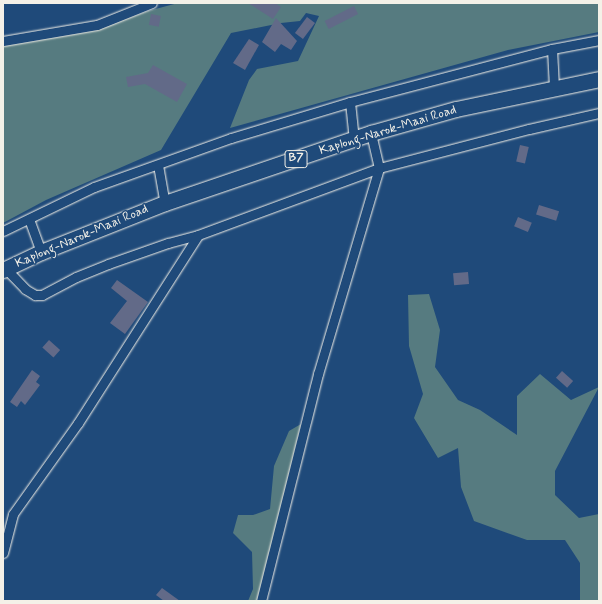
<!DOCTYPE html>
<style>
body{margin:0}
#map{position:relative;width:602px;height:604px;overflow:hidden;background:#1f4a7a;font-family:Mynerve,sans-serif}
div>[style]{position:absolute}
.green>*{inset:0;background:#567b80}
.building>*{inset:0;background:#626a88;transform-origin:0 0}
.roads{filter:drop-shadow(0 0 1px #f4f1e8) drop-shadow(0 0 1px #f4f1e8)}
.minor>*{height:9px;margin:-4.5px;padding:0 4.5px;transform-origin:4.5px;border-radius:4.5px;background:#1f4a7a}
.trunk>*{height:15px;margin:-7.5px;padding:0 7.5px;transform-origin:7.5px;border-radius:7.5px;background:#1f4a7a}
span{translate:-50% -50%;white-space:nowrap;text-align:center;line-height:1.15;-webkit-text-stroke:3px #1f4a7a;paint-order:stroke}
.shield-label span{padding:1px 3px;background:#1f4a7a;border:1px solid;border-radius:3px;-webkit-text-stroke-width:0}
.shield-label{font-size:12px;color:#f4f1e8;font-weight:700}
.street-label{font-size:13px;color:#f4f1e8}
.frame{position:absolute;inset:0;border:4px solid #f4f1e8;pointer-events:none}
</style>
<div id="map">
<div class="green">
<div style="clip-path:polygon(178px 3px,599px 3px,599px 32px,508px 50px,230px 128px,249px 80px,257px 69px,298px 61px,319px 16px,306px 13px,300px 21px,281px 23px,231px 33px,161px 150px,46px 200px,3px 223px,3px 46px,96px 30px,148px 11px)"></div>
<div style="clip-path:polygon(429px 294px,440px 330px,435px 367px,458px 400px,480px 410px,517px 435px,517px 396px,540px 374px,571px 400px,599px 387px,555px 471px,555px 495px,579px 518px,599px 514px,599px 601px,580px 601px,580px 563px,565px 540px,527px 540px,474px 521px,461px 487px,458px 448px,438px 458px,414px 418px,423px 394px,409px 346px,408px 295px)"></div>
<div style="clip-path:polygon(301px 424px,258px 601px,248px 601px,253px 589px,252px 552px,233px 533px,238px 515px,253px 515px,270px 509px,274px 466px,289px 431px)"></div>
</div>
<div class="building">
<div style="clip-path:polygon(248px 3px,275px 3px,281px 7px,273px 19px)"></div>
<div style="left:354px;top:6px;width:9px;height:33px;rotate:63deg"></div>
<div style="left:151px;top:14px;width:10px;height:11px;rotate:11deg"></div>
<div style="left:307px;top:17px;width:10px;height:20px;rotate:37deg"></div>
<div style="clip-path:polygon(276px 18px,297px 41px,291px 50px,281px 44px,275px 52px,262px 42px)"></div>
<div style="clip-path:polygon(249px 39px,259px 45px,245px 70px,233px 63px)"></div>
<div style="clip-path:polygon(153px 65px,187px 84px,177px 102px,145px 84px,128px 87px,126px 77px,148px 73px)"></div>
<div style="left:520px;top:145px;width:9px;height:17px;rotate:13deg"></div>
<div style="left:539px;top:205px;width:21px;height:10px;rotate:17deg"></div>
<div style="left:518px;top:217px;width:15px;height:10px;rotate:23deg"></div>
<div style="left:468px;top:272px;width:12px;height:15px;rotate:85deg"></div>
<div style="clip-path:polygon(117px 280px,148px 302px,125px 334px,110px 323px,127px 301px,111px 288px)"></div>
<div style="left:49px;top:340px;width:15px;height:10px;rotate:42deg"></div>
<div style="clip-path:polygon(32px 370px,40px 376px,36px 382px,40px 385px,25px 405px,21px 401px,17px 407px,10px 402px)"></div>
<div style="left:562px;top:371px;width:15px;height:9px;rotate:42deg"></div>
<div style="clip-path:polygon(162px 588px,180px 601px,164px 601px,156px 595px)"></div>
</div>
<div class="roads">
<div class="minor">
<div style="left:3px;top:41px;width:95px;rotate:-9.7deg"></div>
<div style="left:97px;top:25px;width:59px;rotate:-21.8deg"></div>
<div style="left:552px;top:49px;width:39px;rotate:87deg"></div>
<div style="left:350px;top:102px;width:38px;rotate:84deg"></div>
<div style="left:158px;top:165px;width:39px;rotate:80deg"></div>
<div style="left:29px;top:219px;width:35px;rotate:70deg"></div>
<div style="left:3px;top:231px;width:101px;rotate:-25.8deg"></div>
<div style="left:94px;top:187px;width:145px;rotate:-19.7deg"></div>
<div style="left:231px;top:138px;width:124px;rotate:-16.8deg"></div>
<div style="left:350px;top:102px;width:209px;rotate:-14.7deg"></div>
<div style="left:552px;top:49px;width:48px;rotate:-10.8deg"></div>
<div style="left:6px;top:269px;width:28px;rotate:46deg"></div>
<div style="left:25px;top:289px;width:12px;rotate:31deg"></div>
<div style="left:35px;top:295px;width:7px"></div>
<div style="left:42px;top:295px;width:38px;rotate:-28deg"></div>
<div style="left:76px;top:277px;width:35px;rotate:-22deg"></div>
<div style="left:108px;top:264px;width:64px;rotate:-19.3deg"></div>
<div style="left:168px;top:243px;width:31px;rotate:-15deg"></div>
<div style="left:198px;top:235px;width:193px;rotate:-20.3deg"></div>
<div style="left:379px;top:168px;width:155px;rotate:-14.6deg"></div>
<div style="left:529px;top:129px;width:72px;rotate:-12.9deg"></div>
<div style="left:3px;top:553px;width:40px;rotate:-75.6deg"></div>
<div style="left:13px;top:514px;width:112px;rotate:-54.5deg"></div>
<div style="left:78px;top:423px;width:223px;rotate:-57.4deg"></div>
<div style="left:261px;top:601px;width:234px;rotate:-75.9deg"></div>
<div style="left:318px;top:374px;width:215px;rotate:-73.5deg"></div>
<div style="left:379px;top:168px;width:36px;rotate:-103deg"></div>
</div>
<div class="trunk">
<div style="left:3px;top:270px;width:42px;rotate:-25.3deg"></div>
<div style="left:41px;top:252px;width:133px;rotate:-21.6deg"></div>
<div style="left:165px;top:203px;width:218px;rotate:-18.8deg"></div>
<div style="left:371px;top:133px;width:88px;rotate:-15.8deg"></div>
<div style="left:456px;top:109px;width:146px;rotate:-11.8deg"></div>
</div>
</div>
<div class="shield-label">
<span style="left:296px;top:159px">B7</span>
</div>
<div class="street-label">
<span style="left:388px;top:131px;rotate:-17deg">Kaplong-Narok-Maai Road</span>
<span style="left:82px;top:237px;rotate:-23deg">Kaplong-Narok-Maai Road</span>
</div>
<div class="frame"></div>
</div>
